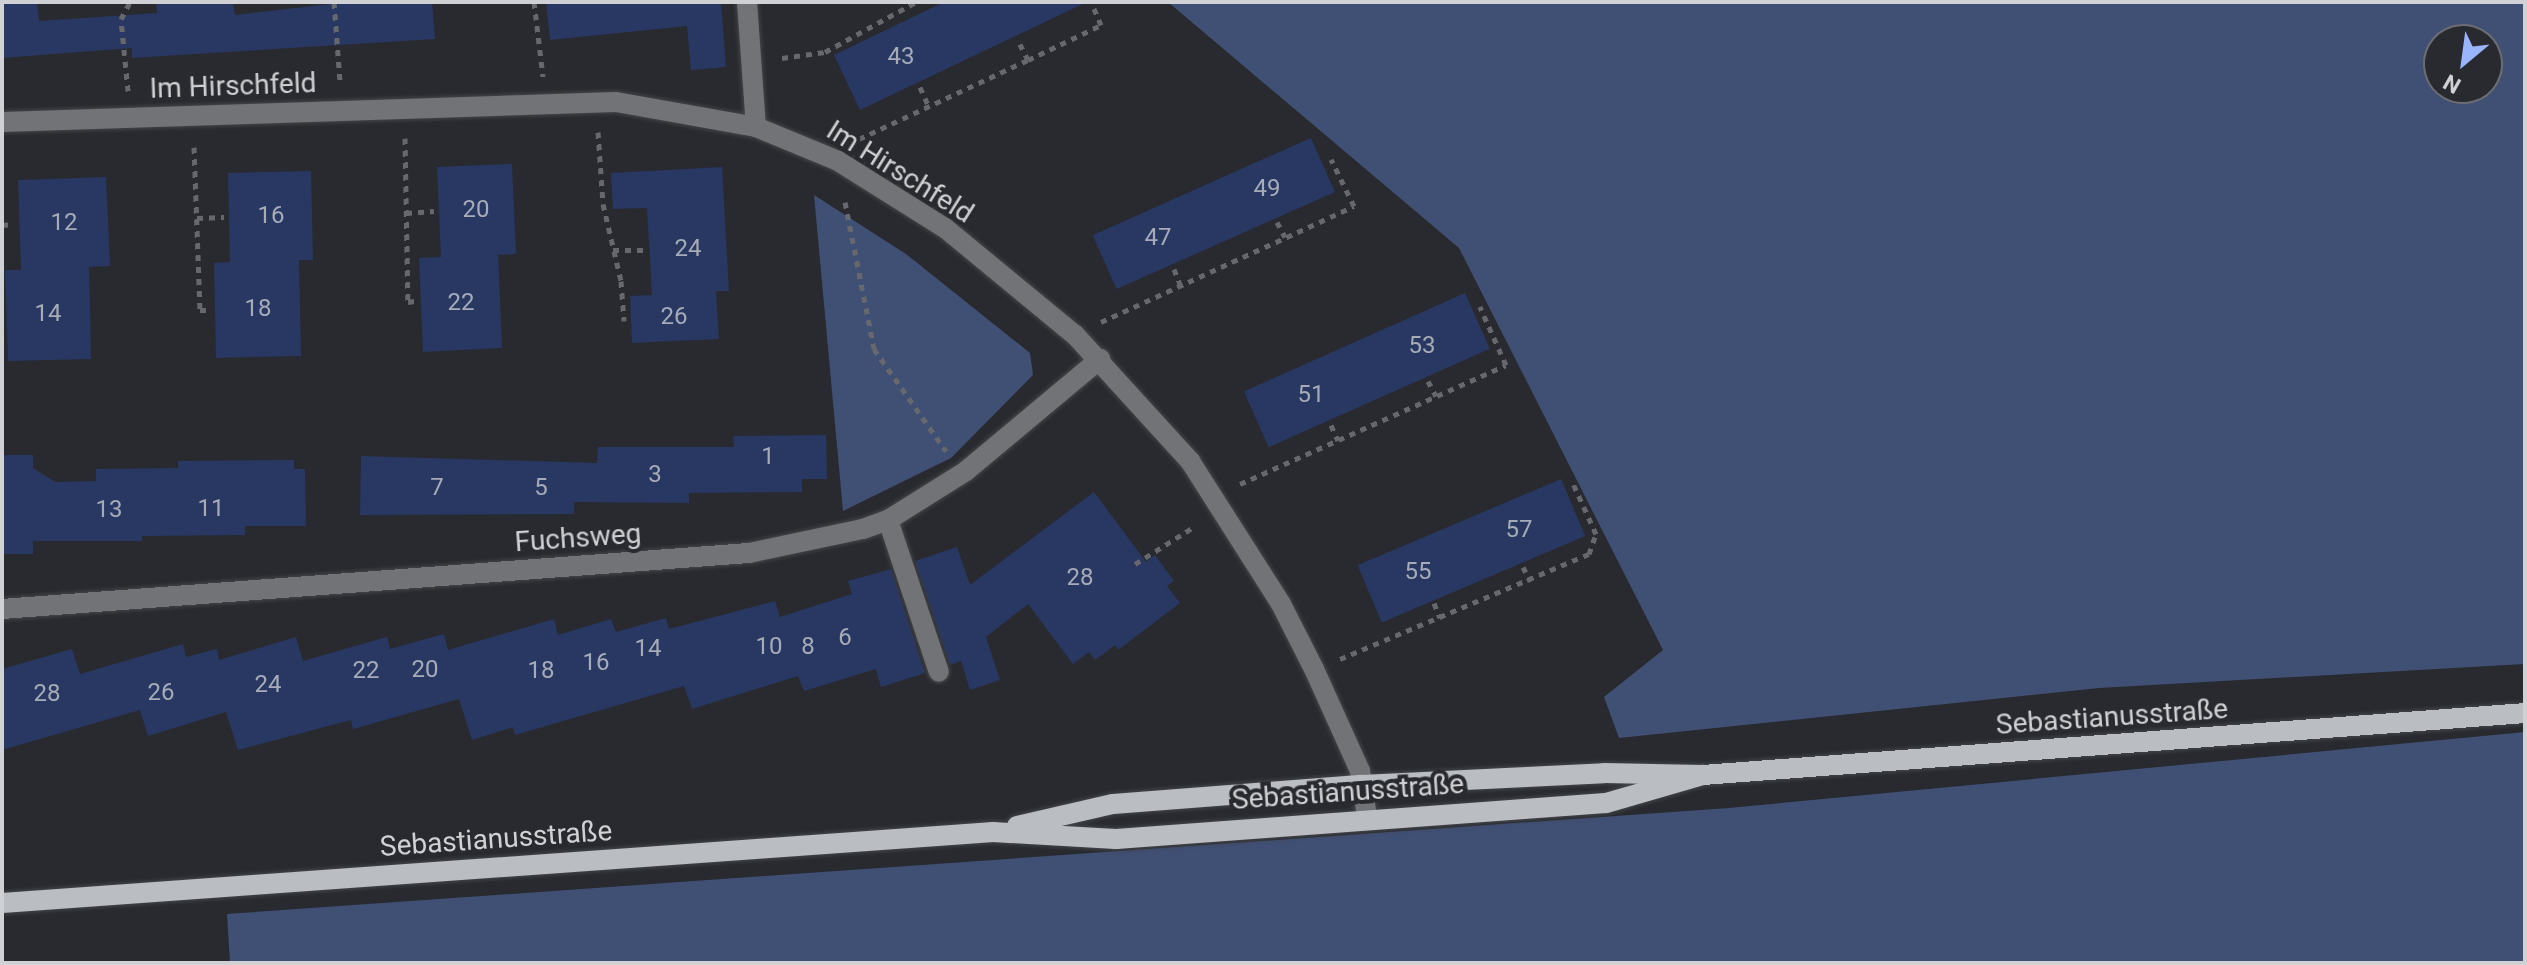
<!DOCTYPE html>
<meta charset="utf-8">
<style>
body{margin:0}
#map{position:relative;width:2527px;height:965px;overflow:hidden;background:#282a2f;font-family:Roboto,sans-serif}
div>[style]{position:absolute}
.green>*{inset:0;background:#404f74}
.building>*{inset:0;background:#293863;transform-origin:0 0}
.path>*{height:5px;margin-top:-2.5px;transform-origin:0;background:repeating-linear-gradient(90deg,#67686d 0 6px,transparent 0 12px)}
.roads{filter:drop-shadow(0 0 2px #434549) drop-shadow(0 0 2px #434549)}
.minor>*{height:20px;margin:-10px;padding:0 10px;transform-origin:10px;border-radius:10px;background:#727376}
.major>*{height:20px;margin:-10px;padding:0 10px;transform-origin:10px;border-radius:10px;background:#babdc2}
span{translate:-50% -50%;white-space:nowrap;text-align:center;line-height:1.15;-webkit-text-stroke:8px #282a2f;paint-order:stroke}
.number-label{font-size:24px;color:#a6abb8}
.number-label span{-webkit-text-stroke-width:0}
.street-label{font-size:28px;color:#d0d1d4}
.frame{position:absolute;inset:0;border:4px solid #d0d1d4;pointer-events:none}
.north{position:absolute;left:2423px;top:24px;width:80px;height:80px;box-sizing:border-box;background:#282a2f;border:2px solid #6b6d71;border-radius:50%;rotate:209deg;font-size:22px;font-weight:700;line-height:32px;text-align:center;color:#d0d1d4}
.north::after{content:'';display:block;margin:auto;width:28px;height:36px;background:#99b5fd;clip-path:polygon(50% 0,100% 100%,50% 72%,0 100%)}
</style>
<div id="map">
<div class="green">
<div style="clip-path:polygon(evenodd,1168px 2px,2525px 2px,2525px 664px,2099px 688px,1619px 738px,1604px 697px,1663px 650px,1459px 248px,1168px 2px,2487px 40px,2487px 88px,2439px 88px,2439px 40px,2487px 40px)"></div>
<div style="clip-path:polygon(814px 195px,906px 254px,1030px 353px,1033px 375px,951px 458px,843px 511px)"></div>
<div style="clip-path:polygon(2525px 732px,2525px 963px,230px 963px,227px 914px,1729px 808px)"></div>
</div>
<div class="building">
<div style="clip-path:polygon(2px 2px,37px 2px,39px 21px,157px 13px,156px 2px,233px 2px,235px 15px,348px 2px,432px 2px,435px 39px,132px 58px,132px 48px,2px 58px)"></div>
<div style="clip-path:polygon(546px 2px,721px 2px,726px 67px,691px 70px,687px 26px,550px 40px)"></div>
<div style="clip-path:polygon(944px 2px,1087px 2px,860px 110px,834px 55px)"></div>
<div style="left:1311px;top:138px;width:59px;height:239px;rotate:66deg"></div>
<div style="clip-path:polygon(512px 164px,516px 254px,498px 255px,502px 348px,423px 352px,419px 258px,441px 257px,437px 167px)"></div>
<div style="clip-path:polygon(722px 167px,729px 291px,716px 291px,719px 339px,632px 343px,630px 296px,652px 295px,647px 208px,613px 209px,611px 173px)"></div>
<div style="clip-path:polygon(311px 171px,313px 260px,299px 260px,301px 356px,216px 358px,214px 263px,230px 262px,228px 173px)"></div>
<div style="clip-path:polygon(106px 177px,110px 266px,89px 267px,91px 359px,8px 361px,5px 270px,21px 270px,18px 180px)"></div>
<div style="left:1465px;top:293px;width:61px;height:242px;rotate:66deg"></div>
<div style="clip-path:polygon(826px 435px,827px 479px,802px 479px,802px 492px,689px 493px,689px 503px,574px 502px,574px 514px,360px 515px,361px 456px,597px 463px,598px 447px,734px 447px,733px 436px)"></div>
<div style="clip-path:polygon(2px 455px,33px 455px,33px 468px,55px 482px,96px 481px,96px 469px,178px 468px,178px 461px,294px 460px,294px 469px,305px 469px,306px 526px,245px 526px,245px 535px,142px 536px,142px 541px,33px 541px,33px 554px,2px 554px)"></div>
<div style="left:1561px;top:479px;width:62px;height:221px;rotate:67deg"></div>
<div style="clip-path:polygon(1094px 492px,1146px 562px,1155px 555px,1174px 581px,1167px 586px,1180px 603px,1118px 650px,1115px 645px,1095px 660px,1089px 652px,1073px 664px,1028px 604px,986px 637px,1000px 680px,970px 690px,961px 661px,950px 665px,915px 561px,957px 547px,970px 585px)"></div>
<div style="clip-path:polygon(891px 569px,925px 673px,881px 687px,876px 669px,804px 691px,798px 676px,692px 709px,684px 686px,515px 735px,513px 727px,472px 740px,459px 699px,353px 729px,351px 720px,238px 750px,226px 712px,148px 736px,140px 710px,2px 750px,2px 669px,72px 649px,80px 674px,183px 644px,186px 657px,217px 649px,219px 660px,296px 637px,303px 661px,387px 637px,390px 649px,444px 634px,448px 650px,554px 619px,558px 635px,611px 619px,616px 632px,666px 618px,669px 629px,775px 601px,780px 617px,852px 594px,848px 581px)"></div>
</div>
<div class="path">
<div style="left:334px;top:2px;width:79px;rotate:85.7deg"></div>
<div style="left:534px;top:2px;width:75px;rotate:83.1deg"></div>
<div style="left:782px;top:58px;width:43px;rotate:-7.9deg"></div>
<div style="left:825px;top:52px;width:104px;rotate:-28.8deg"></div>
<div style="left:1028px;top:60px;width:81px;rotate:-25.6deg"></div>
<div style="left:1101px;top:25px;width:25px;rotate:-113deg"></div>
<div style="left:920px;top:87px;width:22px;rotate:66deg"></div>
<div style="left:128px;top:91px;width:72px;rotate:-95.6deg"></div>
<div style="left:121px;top:19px;width:19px;rotate:-62deg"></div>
<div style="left:598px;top:132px;width:72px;rotate:86deg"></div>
<div style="left:603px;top:204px;width:79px;rotate:76.8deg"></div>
<div style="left:621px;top:281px;width:40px;rotate:85.7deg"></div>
<div style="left:405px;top:138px;width:164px;rotate:89deg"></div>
<div style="left:408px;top:302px;width:7px;rotate:-8deg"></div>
<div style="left:859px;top:139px;width:187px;rotate:-25.1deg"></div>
<div style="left:1028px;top:60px;width:20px;rotate:-117deg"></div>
<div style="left:194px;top:147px;width:163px;rotate:87.9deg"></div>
<div style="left:200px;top:310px;width:12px"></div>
<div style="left:845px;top:202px;width:150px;rotate:78.8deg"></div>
<div style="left:874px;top:349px;width:125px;rotate:54.8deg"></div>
<div style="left:406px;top:213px;width:28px;rotate:-4deg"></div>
<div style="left:197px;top:218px;width:27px;rotate:-2deg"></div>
<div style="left:1277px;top:222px;width:17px;rotate:62deg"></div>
<div style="left:2px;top:225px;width:12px;rotate:-5deg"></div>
<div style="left:613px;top:250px;width:30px"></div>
<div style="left:1174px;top:269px;width:16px;rotate:68deg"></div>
<div style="left:2px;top:315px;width:1px"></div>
<div style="left:1101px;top:322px;width:278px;rotate:-24.6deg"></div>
<div style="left:1354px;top:206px;width:52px;rotate:-116.1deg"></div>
<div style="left:1428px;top:381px;width:17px;rotate:62deg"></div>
<div style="left:1331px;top:425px;width:17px;rotate:66deg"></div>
<div style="left:1240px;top:484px;width:291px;rotate:-24.1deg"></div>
<div style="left:1506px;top:365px;width:64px;rotate:-114.1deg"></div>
<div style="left:1135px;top:564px;width:71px;rotate:-32.3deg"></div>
<div style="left:1523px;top:567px;width:16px;rotate:63deg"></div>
<div style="left:1434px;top:603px;width:16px;rotate:68deg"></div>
<div style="left:1340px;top:659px;width:270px;rotate:-22.9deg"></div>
<div style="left:1589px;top:554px;width:21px;rotate:-71deg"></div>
<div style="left:1596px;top:534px;width:58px;rotate:-114.4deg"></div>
</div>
<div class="roads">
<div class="minor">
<div style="left:747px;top:2px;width:125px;rotate:85.9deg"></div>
<div style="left:2px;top:122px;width:614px;rotate:-1.87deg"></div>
<div style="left:616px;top:102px;width:142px;rotate:10.1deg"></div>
<div style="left:756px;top:127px;width:89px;rotate:22.5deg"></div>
<div style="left:838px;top:161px;width:126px;rotate:32.1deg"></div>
<div style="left:945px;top:228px;width:168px;rotate:39.5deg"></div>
<div style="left:1075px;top:335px;width:171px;rotate:47.6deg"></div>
<div style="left:1190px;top:461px;width:169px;rotate:57.5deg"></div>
<div style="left:1281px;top:604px;width:73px;rotate:63.1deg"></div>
<div style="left:1314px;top:669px;width:112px;rotate:65.7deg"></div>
<div style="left:1360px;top:771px;width:47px;rotate:81.3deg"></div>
<div style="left:888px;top:520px;width:160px;rotate:71.5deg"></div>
<div style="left:2px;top:609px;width:749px;rotate:-4.29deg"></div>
<div style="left:749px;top:553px;width:116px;rotate:-11.9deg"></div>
<div style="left:863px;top:529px;width:27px;rotate:-20deg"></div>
<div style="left:888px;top:520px;width:92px;rotate:-32.1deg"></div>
<div style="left:966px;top:471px;width:175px;rotate:-39.9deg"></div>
</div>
<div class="major">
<div style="left:1017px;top:826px;width:98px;rotate:-12.9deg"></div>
<div style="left:1113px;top:804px;width:250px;rotate:-4.4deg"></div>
<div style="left:1362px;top:785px;width:242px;rotate:-2.8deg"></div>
<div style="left:1604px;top:773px;width:99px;rotate:1.2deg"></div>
<div style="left:1703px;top:775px;width:824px;rotate:-4.31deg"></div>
<div style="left:2px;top:903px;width:994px;rotate:-4.1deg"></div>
<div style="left:993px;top:832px;width:123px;rotate:3.3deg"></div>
<div style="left:1116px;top:839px;width:491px;rotate:-4.2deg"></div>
<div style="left:1606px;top:803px;width:101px;rotate:-16.1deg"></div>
</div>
</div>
<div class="number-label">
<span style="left:901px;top:57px">43</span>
<span style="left:1267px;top:189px">49</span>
<span style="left:476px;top:210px">20</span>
<span style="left:271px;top:216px">16</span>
<span style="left:64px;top:223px">12</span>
<span style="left:1158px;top:238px">47</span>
<span style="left:688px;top:249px">24</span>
<span style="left:461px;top:303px">22</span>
<span style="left:258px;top:309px">18</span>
<span style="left:48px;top:314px">14</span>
<span style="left:674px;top:317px">26</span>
<span style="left:1422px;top:346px">53</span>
<span style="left:1311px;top:395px">51</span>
<span style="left:768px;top:457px">1</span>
<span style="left:655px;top:475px">3</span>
<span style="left:437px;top:488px">7</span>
<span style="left:541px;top:488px">5</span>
<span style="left:211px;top:509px">11</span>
<span style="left:109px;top:510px">13</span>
<span style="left:1519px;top:530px">57</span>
<span style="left:1418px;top:572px">55</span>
<span style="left:1080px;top:578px">28</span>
<span style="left:845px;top:638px">6</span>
<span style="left:769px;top:647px">10</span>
<span style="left:808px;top:647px">8</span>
<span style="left:648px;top:649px">14</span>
<span style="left:596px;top:663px">16</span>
<span style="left:425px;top:670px">20</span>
<span style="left:366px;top:671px">22</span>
<span style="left:541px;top:671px">18</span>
<span style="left:268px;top:685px">24</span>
<span style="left:161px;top:693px">26</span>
<span style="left:47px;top:694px">28</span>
</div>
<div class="street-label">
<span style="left:233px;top:86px;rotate:-2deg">Im Hirschfeld</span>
<span style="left:900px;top:172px;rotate:32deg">Im Hirschfeld</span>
<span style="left:578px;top:538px;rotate:-4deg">Fuchsweg</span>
<span style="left:2112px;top:717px;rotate:-4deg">Sebastianusstraße</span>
<span style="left:1348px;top:792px;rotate:-4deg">Sebastianusstraße</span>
<span style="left:496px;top:839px;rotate:-4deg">Sebastianusstraße</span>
</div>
<div class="frame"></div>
<div class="north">N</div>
</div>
